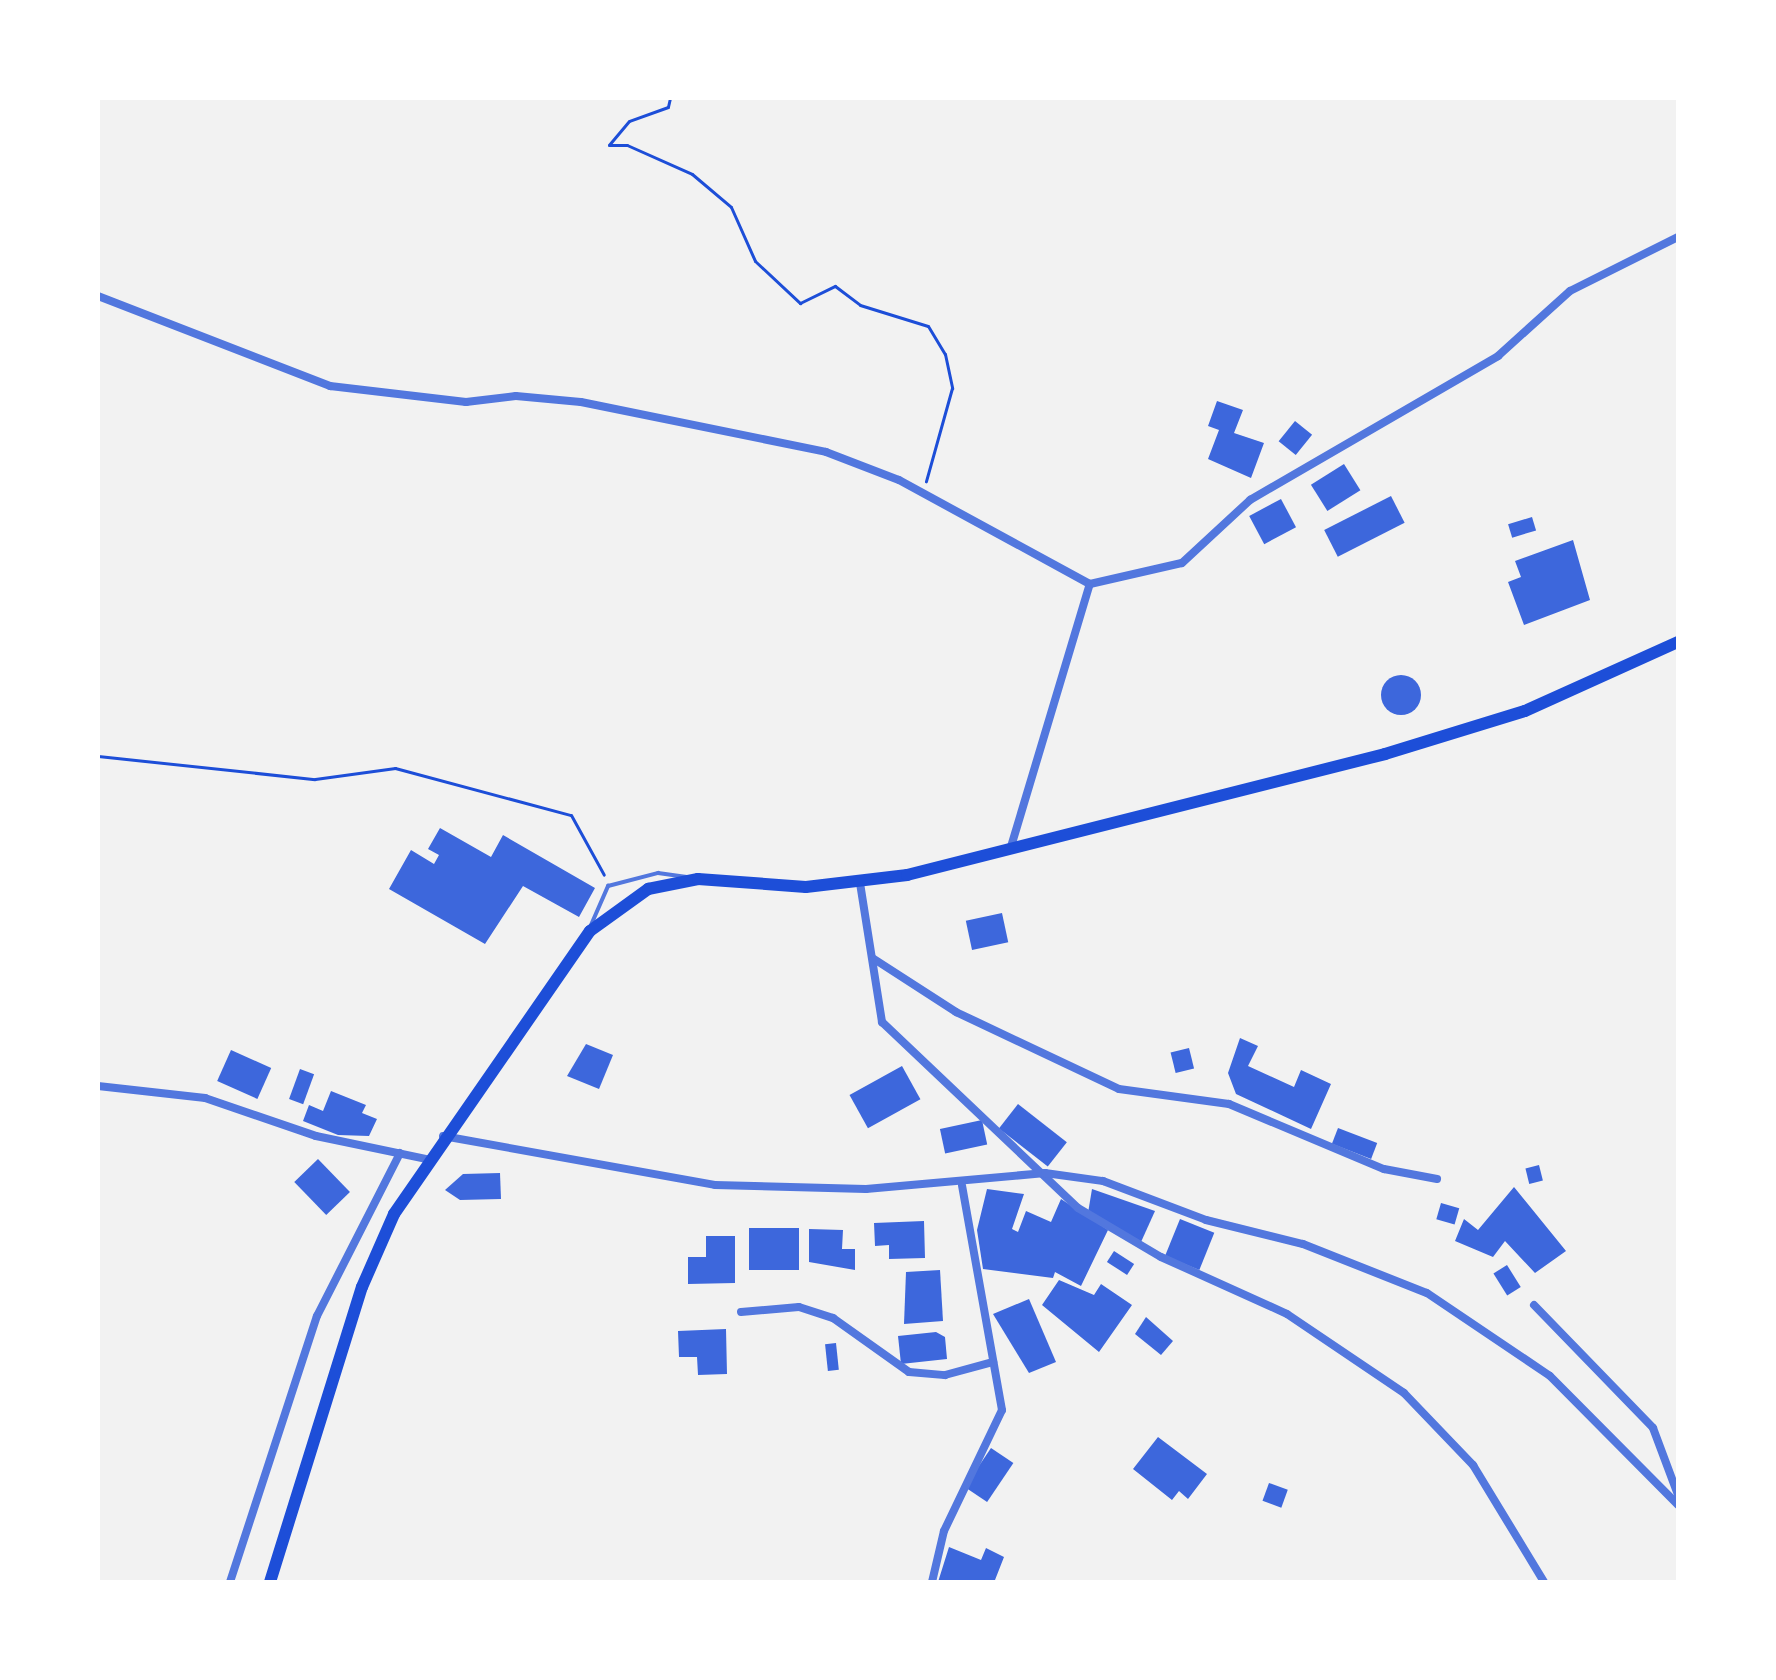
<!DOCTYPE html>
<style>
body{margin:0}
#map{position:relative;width:1776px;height:1680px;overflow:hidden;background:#f2f2f2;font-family:Mulish,sans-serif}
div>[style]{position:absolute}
.building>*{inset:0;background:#3d67dc;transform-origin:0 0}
.round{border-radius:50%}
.path>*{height:3px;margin:-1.5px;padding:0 1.5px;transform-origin:1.5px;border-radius:1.5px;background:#1d4ed8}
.service>*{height:4px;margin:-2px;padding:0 2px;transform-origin:2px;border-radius:2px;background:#5277de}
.minor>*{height:8px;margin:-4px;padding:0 4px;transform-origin:4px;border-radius:4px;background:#5277de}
.secondary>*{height:12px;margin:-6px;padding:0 6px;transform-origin:6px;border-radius:6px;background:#1d4ed8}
span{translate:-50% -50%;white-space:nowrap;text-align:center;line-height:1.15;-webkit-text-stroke:8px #fff;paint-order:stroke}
.frame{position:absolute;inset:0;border:100px solid #fff;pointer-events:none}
</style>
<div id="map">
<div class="building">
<div style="clip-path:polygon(1217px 401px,1243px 410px,1234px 433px,1264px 443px,1251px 478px,1208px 459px,1219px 430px,1208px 426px)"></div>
<div style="left:1295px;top:421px;width:22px;height:26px;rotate:39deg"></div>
<div style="left:1344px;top:464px;width:31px;height:39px;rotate:58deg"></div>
<div style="left:1391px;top:496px;width:30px;height:75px;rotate:63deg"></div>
<div style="left:1281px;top:499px;width:32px;height:36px;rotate:62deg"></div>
<div style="left:1532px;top:517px;width:14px;height:25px;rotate:73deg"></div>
<div style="clip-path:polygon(1573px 540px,1590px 600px,1524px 625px,1508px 582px,1521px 577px,1515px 561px)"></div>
<div class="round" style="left:1381px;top:675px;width:40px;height:40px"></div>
<div style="clip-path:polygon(440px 828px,491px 857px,503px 835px,595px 888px,579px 917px,523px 886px,485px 944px,389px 889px,411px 850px,434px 864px,439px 855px,428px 849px)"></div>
<div style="left:1002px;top:913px;width:30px;height:37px;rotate:78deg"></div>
<div style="clip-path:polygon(1240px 1038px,1258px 1046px,1248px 1066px,1294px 1087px,1301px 1070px,1331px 1084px,1311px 1129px,1236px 1094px,1228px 1073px)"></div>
<div style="clip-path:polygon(586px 1044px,613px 1055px,599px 1089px,567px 1076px)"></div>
<div style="left:1189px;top:1048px;width:21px;height:19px;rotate:76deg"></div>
<div style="left:231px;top:1050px;width:44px;height:34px;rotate:24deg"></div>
<div style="left:902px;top:1066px;width:38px;height:60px;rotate:61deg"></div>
<div style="left:300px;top:1069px;width:15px;height:32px;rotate:20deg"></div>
<div style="clip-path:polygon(331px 1091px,366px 1105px,362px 1113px,377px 1119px,369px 1136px,338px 1135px,303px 1121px,309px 1105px,323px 1111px)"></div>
<div style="left:1018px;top:1104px;width:62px;height:31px;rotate:38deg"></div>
<div style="left:982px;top:1120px;width:25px;height:43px;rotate:78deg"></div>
<div style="left:1338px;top:1128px;width:42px;height:17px;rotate:21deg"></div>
<div style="left:318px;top:1159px;width:46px;height:33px;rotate:46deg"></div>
<div style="left:1539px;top:1165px;width:16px;height:14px;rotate:76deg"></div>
<div style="clip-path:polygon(500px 1173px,501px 1199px,460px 1200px,445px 1190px,463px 1174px)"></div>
<div style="clip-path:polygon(1514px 1187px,1566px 1251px,1535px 1273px,1505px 1241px,1493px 1257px,1455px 1241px,1464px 1219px,1478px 1230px)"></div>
<div style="clip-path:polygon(987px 1189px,1024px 1194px,1012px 1229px,1018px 1232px,1026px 1211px,1051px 1222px,1061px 1199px,1108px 1230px,1081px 1286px,1055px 1272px,1053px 1278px,983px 1269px,977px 1230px)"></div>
<div style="clip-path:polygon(1092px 1189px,1155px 1211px,1141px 1242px,1088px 1213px)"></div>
<div style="left:1441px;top:1203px;width:19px;height:17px;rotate:16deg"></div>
<div style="left:1180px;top:1219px;width:37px;height:40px;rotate:22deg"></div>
<div style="clip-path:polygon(924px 1221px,925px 1258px,889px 1259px,889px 1245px,875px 1246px,874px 1223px)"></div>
<div style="left:749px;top:1228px;width:50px;height:42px"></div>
<div style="clip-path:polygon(809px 1229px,843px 1230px,842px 1249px,855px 1249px,855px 1270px,809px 1262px)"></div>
<div style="clip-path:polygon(706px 1236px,735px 1236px,735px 1283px,688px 1284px,688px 1257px,706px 1257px)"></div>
<div style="left:1114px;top:1251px;width:24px;height:13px;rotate:33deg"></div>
<div style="left:1507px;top:1265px;width:26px;height:16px;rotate:58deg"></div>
<div style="clip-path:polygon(940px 1270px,943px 1321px,904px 1324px,906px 1272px)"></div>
<div style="clip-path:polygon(1059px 1280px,1094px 1295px,1101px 1284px,1132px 1305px,1099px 1352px,1042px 1305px)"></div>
<div style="clip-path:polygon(1029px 1299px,1056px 1362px,1029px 1373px,993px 1314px)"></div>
<div style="clip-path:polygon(1146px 1317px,1173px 1341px,1161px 1355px,1135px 1334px)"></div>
<div style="clip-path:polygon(726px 1329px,727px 1374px,698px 1375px,697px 1357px,679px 1357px,678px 1331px)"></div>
<div style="clip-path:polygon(936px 1332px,945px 1337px,947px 1359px,901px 1364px,898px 1336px)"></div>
<div style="left:836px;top:1343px;width:27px;height:11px;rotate:84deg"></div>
<div style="clip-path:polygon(1158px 1437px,1207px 1474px,1188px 1499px,1179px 1491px,1172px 1500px,1133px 1469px)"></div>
<div style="left:991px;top:1448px;width:27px;height:47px;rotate:34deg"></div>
<div style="left:1269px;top:1483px;width:20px;height:19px;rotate:20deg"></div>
<div style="clip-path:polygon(949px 1547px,981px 1560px,986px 1548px,1004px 1557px,995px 1580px,938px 1582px)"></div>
</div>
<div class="path">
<div style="left:670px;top:98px;width:9px;rotate:103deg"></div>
<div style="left:668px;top:107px;width:41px;rotate:160.3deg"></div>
<div style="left:629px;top:121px;width:31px;rotate:130deg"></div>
<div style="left:609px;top:145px;width:18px"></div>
<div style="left:627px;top:145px;width:71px;rotate:24deg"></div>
<div style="left:692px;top:174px;width:51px;rotate:40.2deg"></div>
<div style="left:731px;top:207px;width:59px;rotate:66deg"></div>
<div style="left:755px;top:261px;width:62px;rotate:43deg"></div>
<div style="left:800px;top:303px;width:39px;rotate:-26deg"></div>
<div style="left:835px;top:286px;width:31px;rotate:37deg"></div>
<div style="left:860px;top:305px;width:71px;rotate:17.2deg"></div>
<div style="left:928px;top:326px;width:33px;rotate:59deg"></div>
<div style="left:945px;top:354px;width:35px;rotate:78deg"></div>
<div style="left:952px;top:388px;width:97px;rotate:105.6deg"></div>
<div style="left:98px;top:756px;width:218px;rotate:6.1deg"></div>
<div style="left:315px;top:779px;width:81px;rotate:-7.8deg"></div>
<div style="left:395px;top:768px;width:182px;rotate:15deg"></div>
<div style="left:571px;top:815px;width:68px;rotate:61.2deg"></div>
</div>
<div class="service">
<div style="left:591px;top:925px;width:43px;rotate:-66.4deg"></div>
<div style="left:608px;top:886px;width:52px;rotate:-14.6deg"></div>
<div style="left:658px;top:873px;width:29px;rotate:8deg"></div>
</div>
<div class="minor">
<div style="left:98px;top:296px;width:249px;rotate:21.2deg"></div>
<div style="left:330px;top:386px;width:137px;rotate:6.7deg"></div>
<div style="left:466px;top:402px;width:50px;rotate:-6.8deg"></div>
<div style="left:516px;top:396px;width:65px;rotate:5.3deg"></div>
<div style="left:581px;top:402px;width:250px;rotate:11.5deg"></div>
<div style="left:826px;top:452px;width:78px;rotate:21deg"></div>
<div style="left:899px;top:480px;width:217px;rotate:28.6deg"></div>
<div style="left:1010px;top:850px;width:278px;rotate:-73.3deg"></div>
<div style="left:1090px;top:584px;width:94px;rotate:-12.9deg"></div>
<div style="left:1182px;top:563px;width:93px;rotate:-42.8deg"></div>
<div style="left:1250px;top:500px;width:287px;rotate:-30.1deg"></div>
<div style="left:1498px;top:356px;width:97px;rotate:-42.1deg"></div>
<div style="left:1570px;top:291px;width:121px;rotate:-26.6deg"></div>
<div style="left:860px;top:883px;width:141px;rotate:81deg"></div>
<div style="left:882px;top:1022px;width:270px;rotate:43.5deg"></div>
<div style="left:1078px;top:1208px;width:96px;rotate:30.6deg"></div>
<div style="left:1161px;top:1257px;width:138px;rotate:24.3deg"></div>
<div style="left:1287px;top:1314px;width:141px;rotate:34deg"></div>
<div style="left:1404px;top:1393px;width:100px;rotate:46.2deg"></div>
<div style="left:1473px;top:1465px;width:137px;rotate:58.7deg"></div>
<div style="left:874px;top:959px;width:98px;rotate:32.9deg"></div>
<div style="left:956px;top:1012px;width:180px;rotate:25.3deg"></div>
<div style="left:1119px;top:1089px;width:111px;rotate:7.8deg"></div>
<div style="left:1229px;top:1104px;width:168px;rotate:22.8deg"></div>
<div style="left:1384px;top:1169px;width:54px;rotate:10.7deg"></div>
<div style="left:98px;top:1086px;width:108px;rotate:6.4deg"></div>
<div style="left:205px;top:1098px;width:117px;rotate:18.9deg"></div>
<div style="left:316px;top:1136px;width:112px;rotate:11.8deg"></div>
<div style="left:443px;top:1136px;width:276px;rotate:10.2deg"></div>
<div style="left:715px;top:1185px;width:151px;rotate:1.5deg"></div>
<div style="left:866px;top:1189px;width:180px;rotate:-5.1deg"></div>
<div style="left:1045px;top:1173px;width:59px;rotate:7.9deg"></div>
<div style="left:1103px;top:1181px;width:110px;rotate:20.7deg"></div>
<div style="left:1206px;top:1220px;width:100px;rotate:13.9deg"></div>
<div style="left:1303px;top:1244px;width:133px;rotate:21.6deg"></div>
<div style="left:1427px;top:1293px;width:148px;rotate:34deg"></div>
<div style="left:1550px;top:1376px;width:182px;rotate:45.2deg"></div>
<div style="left:1534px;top:1305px;width:171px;rotate:45.9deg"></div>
<div style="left:1653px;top:1428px;width:72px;rotate:69.5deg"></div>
<div style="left:741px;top:1312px;width:58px;rotate:-4.9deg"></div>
<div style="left:799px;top:1307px;width:36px;rotate:18deg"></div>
<div style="left:833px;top:1318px;width:93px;rotate:35.4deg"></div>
<div style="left:909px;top:1372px;width:36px;rotate:5deg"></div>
<div style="left:945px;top:1375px;width:50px;rotate:-15.2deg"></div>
<div style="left:230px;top:1582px;width:280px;rotate:-71.9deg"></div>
<div style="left:317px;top:1316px;width:183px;rotate:-63deg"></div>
<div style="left:932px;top:1582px;width:52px;rotate:-76.8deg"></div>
<div style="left:944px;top:1531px;width:134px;rotate:-64.4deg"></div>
<div style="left:1002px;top:1410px;width:228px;rotate:-100.1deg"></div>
</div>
<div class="secondary">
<div style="left:270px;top:1582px;width:309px;rotate:-72.7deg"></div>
<div style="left:362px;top:1287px;width:80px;rotate:-66.3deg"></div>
<div style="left:394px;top:1214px;width:344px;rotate:-55.3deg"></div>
<div style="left:590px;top:931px;width:72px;rotate:-35.9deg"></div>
<div style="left:648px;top:889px;width:51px;rotate:-11.3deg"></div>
<div style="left:698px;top:879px;width:108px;rotate:4.2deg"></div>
<div style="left:806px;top:887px;width:102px;rotate:-6.8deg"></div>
<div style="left:907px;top:875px;width:493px;rotate:-14.2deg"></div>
<div style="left:1385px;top:754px;width:146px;rotate:-17.1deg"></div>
<div style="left:1525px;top:711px;width:168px;rotate:-24.3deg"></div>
</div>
<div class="frame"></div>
</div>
